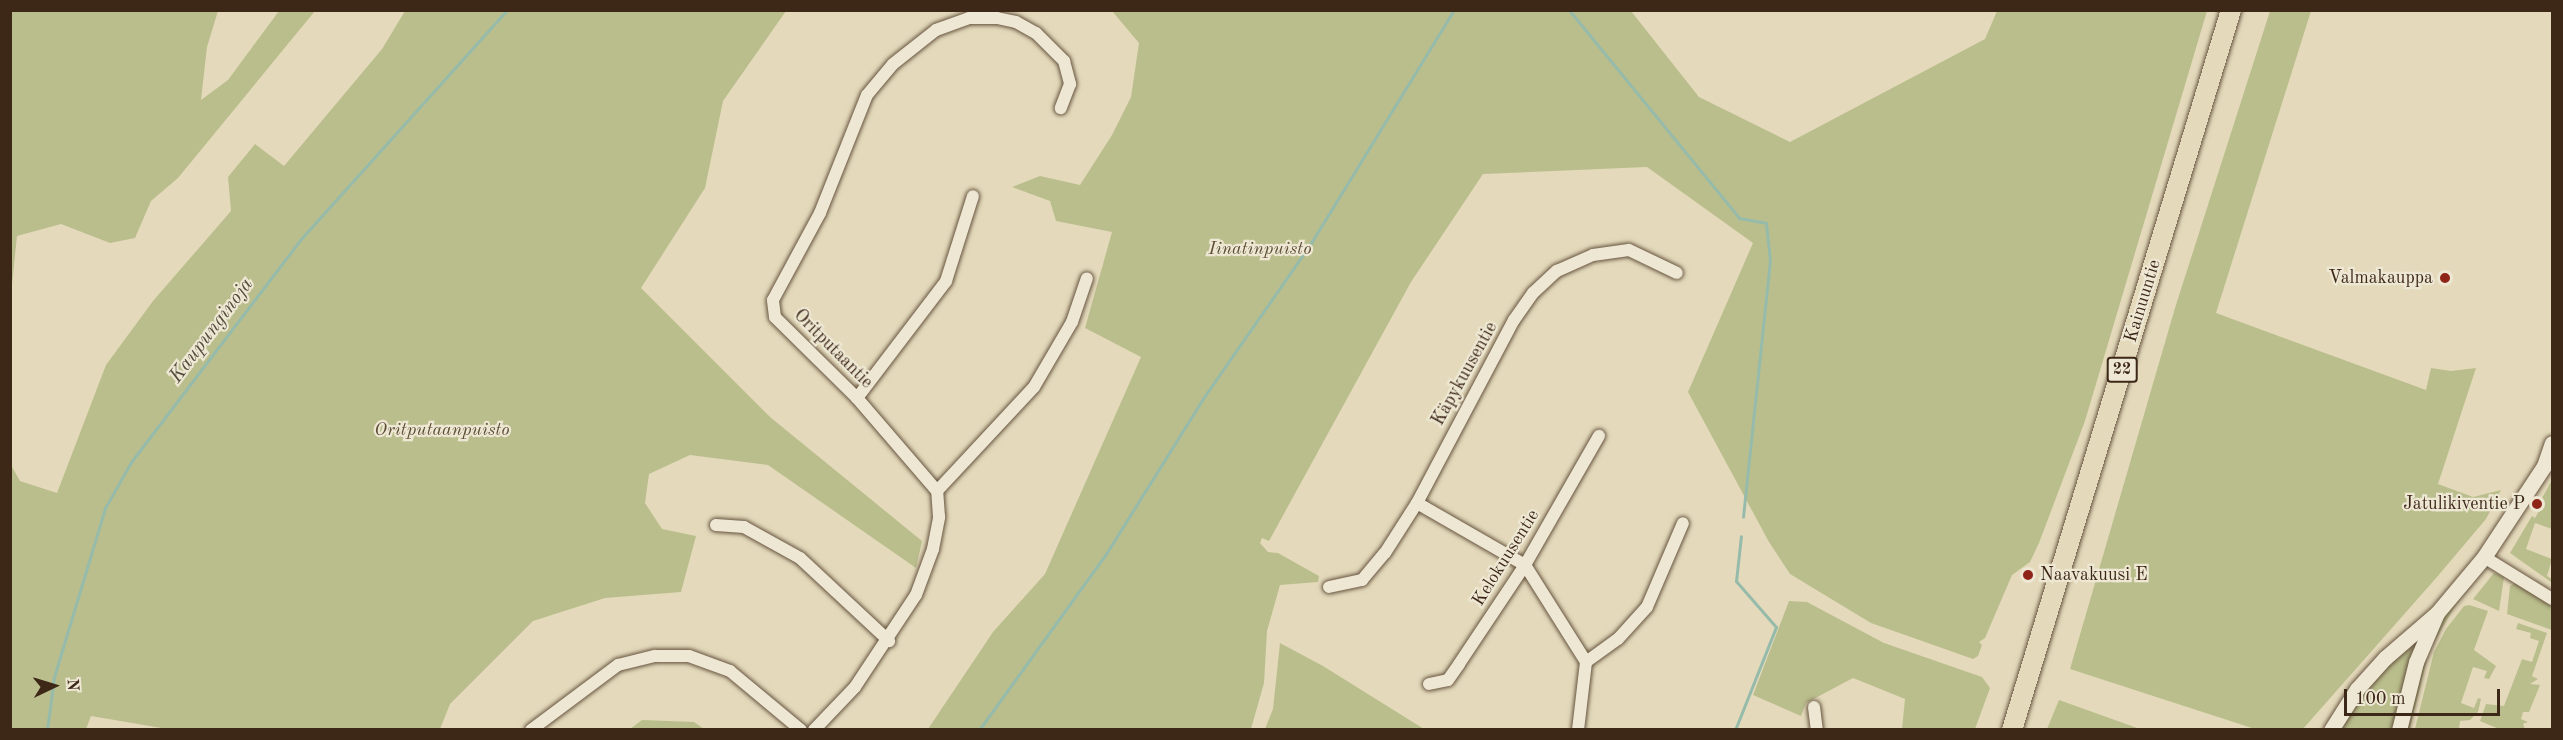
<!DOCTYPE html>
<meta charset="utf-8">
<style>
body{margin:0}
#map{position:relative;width:2563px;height:740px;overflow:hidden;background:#e4dabb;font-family:"Old Standard TT",serif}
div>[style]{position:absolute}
.green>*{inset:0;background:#babe8c}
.stream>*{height:3px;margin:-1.5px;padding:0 1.5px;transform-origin:1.5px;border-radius:1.5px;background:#96bbab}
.roads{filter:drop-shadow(0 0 2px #675440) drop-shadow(0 0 2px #675440)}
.minor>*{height:12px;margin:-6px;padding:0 6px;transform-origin:6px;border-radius:6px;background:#ede7d3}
.tertiary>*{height:15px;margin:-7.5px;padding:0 7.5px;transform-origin:7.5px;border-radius:7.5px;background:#ede7d3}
.trunk>*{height:20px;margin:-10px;padding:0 10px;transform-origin:10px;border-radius:10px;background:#e4dabb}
.dots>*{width:16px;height:16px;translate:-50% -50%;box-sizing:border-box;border:3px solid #ede7d3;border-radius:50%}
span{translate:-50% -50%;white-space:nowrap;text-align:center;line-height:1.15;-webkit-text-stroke:4.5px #ede7d3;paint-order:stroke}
.shield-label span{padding:2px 4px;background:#ede7d3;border:2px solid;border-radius:4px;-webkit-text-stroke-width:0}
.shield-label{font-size:16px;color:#3d2717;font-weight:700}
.park-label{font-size:18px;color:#5c4d34;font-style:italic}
.poi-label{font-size:18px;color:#3d2717}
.right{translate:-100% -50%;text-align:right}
.left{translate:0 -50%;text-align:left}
.street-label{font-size:18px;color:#3d2717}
.water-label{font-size:20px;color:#534c3c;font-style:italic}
.frame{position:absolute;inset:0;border:12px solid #3d2717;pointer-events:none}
.north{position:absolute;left:24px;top:656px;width:60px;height:60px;-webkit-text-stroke:4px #ede7d3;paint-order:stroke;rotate:86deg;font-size:16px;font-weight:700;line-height:24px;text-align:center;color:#3d2717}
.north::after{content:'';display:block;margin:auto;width:21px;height:27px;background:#3d2717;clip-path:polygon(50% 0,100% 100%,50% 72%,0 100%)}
.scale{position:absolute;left:2344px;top:689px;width:156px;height:27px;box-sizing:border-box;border:3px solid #3d2717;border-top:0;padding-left:8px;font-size:18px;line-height:21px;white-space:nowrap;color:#3d2717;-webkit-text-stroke:4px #ede7d3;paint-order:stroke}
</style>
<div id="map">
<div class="green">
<div style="clip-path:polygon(11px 10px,218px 11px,207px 47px,201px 100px,228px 80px,279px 11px,315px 11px,178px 178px,151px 201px,135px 238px,110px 243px,61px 224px,17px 236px,11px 294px)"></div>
<div style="clip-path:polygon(405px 11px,786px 11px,723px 101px,705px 188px,641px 288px,770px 417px,922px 541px,916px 568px,768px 465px,690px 455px,649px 474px,645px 503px,662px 529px,696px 536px,681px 592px,605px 598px,533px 621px,450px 704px,440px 729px,173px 730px,91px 716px,86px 729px,11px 729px,11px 465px,20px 481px,57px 493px,106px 365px,153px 301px,231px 211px,228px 177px,255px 144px,284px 166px,382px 49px)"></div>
<div style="clip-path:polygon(1112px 11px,1631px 11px,1699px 97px,1790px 142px,1985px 39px,1997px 11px,2207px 11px,2085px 421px,2039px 543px,2030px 562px,2012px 575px,1985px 638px,1979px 642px,1982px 645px,1978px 656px,1973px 659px,1871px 623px,1790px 574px,1769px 542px,1688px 392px,1753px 243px,1647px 167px,1483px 174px,1411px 282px,1269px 541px,1262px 538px,1260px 543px,1268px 552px,1278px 553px,1319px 576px,1318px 582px,1280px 585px,1267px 631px,1264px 683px,1251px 729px,928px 729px,993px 632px,1045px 574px,1141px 357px,1085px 328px,1112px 232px,1056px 221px,1050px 201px,1012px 187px,1040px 176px,1080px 185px,1112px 135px,1131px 97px,1139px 43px)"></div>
<div style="clip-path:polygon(2270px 11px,2311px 11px,2216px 313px,2426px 390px,2431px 368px,2451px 371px,2476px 368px,2438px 484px,2473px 497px,2501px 490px,2486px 519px,2437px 577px,2302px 730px,2255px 729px,2070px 669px,2175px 308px)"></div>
<div style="clip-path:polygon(2552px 480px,2552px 529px,2535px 523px,2526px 549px,2552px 559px,2547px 576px,2552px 579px,2551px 582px,2510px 553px,2532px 516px,2535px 518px,2539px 511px,2536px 509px)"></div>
<div style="clip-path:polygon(2494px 573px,2504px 577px,2499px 611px,2473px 599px)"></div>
<div style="clip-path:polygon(2515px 583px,2552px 604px,2552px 630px,2507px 614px,2510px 586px)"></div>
<div style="clip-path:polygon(1789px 601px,1807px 602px,1884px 643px,1982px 677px,1990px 688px,1975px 729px,1902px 729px,1905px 699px,1853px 678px,1806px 703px,1801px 716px,1753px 695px)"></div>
<div style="clip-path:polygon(2458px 601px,2429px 651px,2411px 724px,2410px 729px,2404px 730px,2419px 664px,2439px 623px)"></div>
<div style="clip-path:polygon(2469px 605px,2488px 611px,2474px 650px,2496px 666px,2489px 679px,2484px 678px,2487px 671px,2473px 667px,2461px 703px,2474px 708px,2478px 698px,2481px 699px,2478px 712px,2470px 720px,2460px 721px,2459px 729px,2415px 729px,2434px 652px,2446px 629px,2464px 606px)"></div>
<div style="clip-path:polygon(2518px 623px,2547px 633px,2532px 676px,2538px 679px,2530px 684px,2540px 685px,2529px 712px,2523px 712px,2521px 719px,2528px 722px,2523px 724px,2525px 729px,2499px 729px,2480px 721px,2486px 704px,2504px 706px,2522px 659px,2532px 662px,2539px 641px,2530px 638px,2531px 633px,2516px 629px)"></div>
<div style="clip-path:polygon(2426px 626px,2395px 729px,2335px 730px,2360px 691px)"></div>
<div style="clip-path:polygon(1280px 643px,1323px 666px,1424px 729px,1265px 729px,1273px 709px)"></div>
<div style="clip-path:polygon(2059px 700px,2140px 729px,2047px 729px)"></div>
<div style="clip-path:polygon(642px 720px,694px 722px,704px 729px,630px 729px)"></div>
</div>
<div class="stream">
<div style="left:1569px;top:10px;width:269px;rotate:50.7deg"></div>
<div style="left:1739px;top:218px;width:27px;rotate:10deg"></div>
<div style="left:1766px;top:223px;width:37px;rotate:84deg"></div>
<div style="left:1770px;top:260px;width:258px;rotate:96deg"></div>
<div style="left:47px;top:730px;width:53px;rotate:-82.5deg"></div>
<div style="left:54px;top:677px;width:177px;rotate:-73.2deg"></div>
<div style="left:105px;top:508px;width:53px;rotate:-60.5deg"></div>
<div style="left:131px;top:462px;width:279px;rotate:-52.7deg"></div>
<div style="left:300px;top:240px;width:309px;rotate:-48deg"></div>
<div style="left:979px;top:730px;width:213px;rotate:-54.2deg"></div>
<div style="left:1104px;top:557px;width:189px;rotate:-58deg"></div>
<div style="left:1204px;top:397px;width:188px;rotate:-55.2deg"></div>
<div style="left:1311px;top:243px;width:273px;rotate:-58.5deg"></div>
<div style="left:1735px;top:730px;width:111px;rotate:-68.3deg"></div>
<div style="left:1776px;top:627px;width:61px;rotate:-131deg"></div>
<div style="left:1736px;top:581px;width:45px;rotate:-83.7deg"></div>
</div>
<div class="roads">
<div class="minor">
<div style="left:857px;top:398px;width:147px;rotate:-52.7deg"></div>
<div style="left:946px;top:281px;width:89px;rotate:-72.4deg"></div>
<div style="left:937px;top:491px;width:142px;rotate:-47deg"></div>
<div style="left:1034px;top:387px;width:75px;rotate:-59.7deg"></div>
<div style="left:1072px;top:322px;width:46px;rotate:-71.2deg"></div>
<div style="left:1417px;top:503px;width:125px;rotate:29.9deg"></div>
<div style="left:1525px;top:565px;width:115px;rotate:57.8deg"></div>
<div style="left:1586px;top:662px;width:68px;rotate:96.7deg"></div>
<div style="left:716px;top:525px;width:28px;rotate:4deg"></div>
<div style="left:744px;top:527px;width:64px;rotate:29deg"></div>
<div style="left:800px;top:558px;width:122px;rotate:43deg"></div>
<div style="left:2484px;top:557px;width:80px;rotate:31.7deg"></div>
<div style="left:1329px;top:587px;width:34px;rotate:-12deg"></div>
<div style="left:1362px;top:580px;width:35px;rotate:-50deg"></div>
<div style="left:1385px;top:553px;width:59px;rotate:-57.4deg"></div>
<div style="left:1417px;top:503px;width:207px;rotate:-62.1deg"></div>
<div style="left:1514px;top:320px;width:33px;rotate:-55deg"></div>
<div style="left:1533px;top:293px;width:33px;rotate:-43deg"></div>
<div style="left:1557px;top:271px;width:39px;rotate:-24deg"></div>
<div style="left:1593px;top:255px;width:36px;rotate:-8deg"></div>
<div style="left:1629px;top:250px;width:53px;rotate:25.6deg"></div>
<div style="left:1586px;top:662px;width:39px;rotate:-36deg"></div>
<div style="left:1618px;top:639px;width:43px;rotate:-47.8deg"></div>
<div style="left:1647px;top:607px;width:91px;rotate:-66.8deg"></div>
<div style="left:1429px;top:684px;width:19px;rotate:-12deg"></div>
<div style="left:1448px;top:680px;width:19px;rotate:-55deg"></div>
<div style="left:1459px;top:664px;width:119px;rotate:-56.3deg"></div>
<div style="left:1525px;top:565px;width:149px;rotate:-60.2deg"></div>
<div style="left:1814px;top:707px;width:23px;rotate:83deg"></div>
<div style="left:531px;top:730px;width:109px;rotate:-36.8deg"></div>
<div style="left:618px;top:665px;width:38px;rotate:-14deg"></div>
<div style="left:655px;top:656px;width:34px"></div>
<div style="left:689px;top:656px;width:44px;rotate:20.1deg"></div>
<div style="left:730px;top:671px;width:92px;rotate:39.7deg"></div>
<div style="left:814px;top:730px;width:59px;rotate:-46.4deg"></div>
<div style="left:855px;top:687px;width:110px;rotate:-56.5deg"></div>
<div style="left:916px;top:595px;width:49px;rotate:-69.7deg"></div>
<div style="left:933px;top:549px;width:33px;rotate:-79deg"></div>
<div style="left:939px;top:517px;width:26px;rotate:-94deg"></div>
<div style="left:937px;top:491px;width:123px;rotate:-130.7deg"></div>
<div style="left:857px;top:398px;width:115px;rotate:-135.4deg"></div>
<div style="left:775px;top:317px;width:17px;rotate:-97deg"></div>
<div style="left:773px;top:300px;width:99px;rotate:-61.6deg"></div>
<div style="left:820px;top:213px;width:127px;rotate:-68.3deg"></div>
<div style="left:867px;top:95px;width:40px;rotate:-50deg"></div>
<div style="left:893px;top:64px;width:55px;rotate:-38.3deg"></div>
<div style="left:936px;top:30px;width:35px;rotate:-20deg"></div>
<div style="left:969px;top:18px;width:28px"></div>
<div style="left:997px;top:18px;width:19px;rotate:12deg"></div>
<div style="left:1016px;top:22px;width:23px;rotate:29deg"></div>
<div style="left:1036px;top:33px;width:40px;rotate:45deg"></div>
<div style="left:1064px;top:61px;width:24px;rotate:75deg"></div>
<div style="left:1070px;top:84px;width:26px;rotate:111deg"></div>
</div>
<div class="tertiary">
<div style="left:2331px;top:730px;width:49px;rotate:-57.6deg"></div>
<div style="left:2357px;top:689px;width:42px;rotate:-47.9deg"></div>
<div style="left:2385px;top:658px;width:69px;rotate:-40.9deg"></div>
<div style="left:2437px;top:613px;width:73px;rotate:-50deg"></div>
<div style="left:2484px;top:557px;width:109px;rotate:-56.6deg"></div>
<div style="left:2544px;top:466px;width:24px;rotate:-71deg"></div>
<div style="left:2399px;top:730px;width:70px;rotate:-76deg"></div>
<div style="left:2416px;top:662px;width:53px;rotate:-66.8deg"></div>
</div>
<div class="trunk">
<div style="left:2012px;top:730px;width:753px;rotate:-73.08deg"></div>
</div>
</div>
<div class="dots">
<div style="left:2445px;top:278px;background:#8f2418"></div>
<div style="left:2537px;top:504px;background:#8f2418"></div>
<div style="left:2028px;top:575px;background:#8f2418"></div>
</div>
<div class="shield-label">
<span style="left:2122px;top:370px">22</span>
</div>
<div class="park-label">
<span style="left:1260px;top:249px">Iinatinpuisto</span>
<span style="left:442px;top:430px">Oritputaanpuisto</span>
</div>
<div class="poi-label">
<span class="right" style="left:2433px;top:278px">Valmakauppa</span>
<span class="right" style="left:2525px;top:504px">Jatulikiventie P</span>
<span class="left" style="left:2040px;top:575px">Naavakuusi E</span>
</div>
<div class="street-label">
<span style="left:2143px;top:301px;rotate:-73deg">Kainuuntie</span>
<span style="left:833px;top:349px;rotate:45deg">Oritputaantie</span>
<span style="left:1465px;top:374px;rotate:-61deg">Käpykuusentie</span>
<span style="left:1506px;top:558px;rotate:-58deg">Kelokuusentie</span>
</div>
<div class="water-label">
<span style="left:212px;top:331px;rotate:-53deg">Kaupunginoja</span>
</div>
<div class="frame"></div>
<div class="north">N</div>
<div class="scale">100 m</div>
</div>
